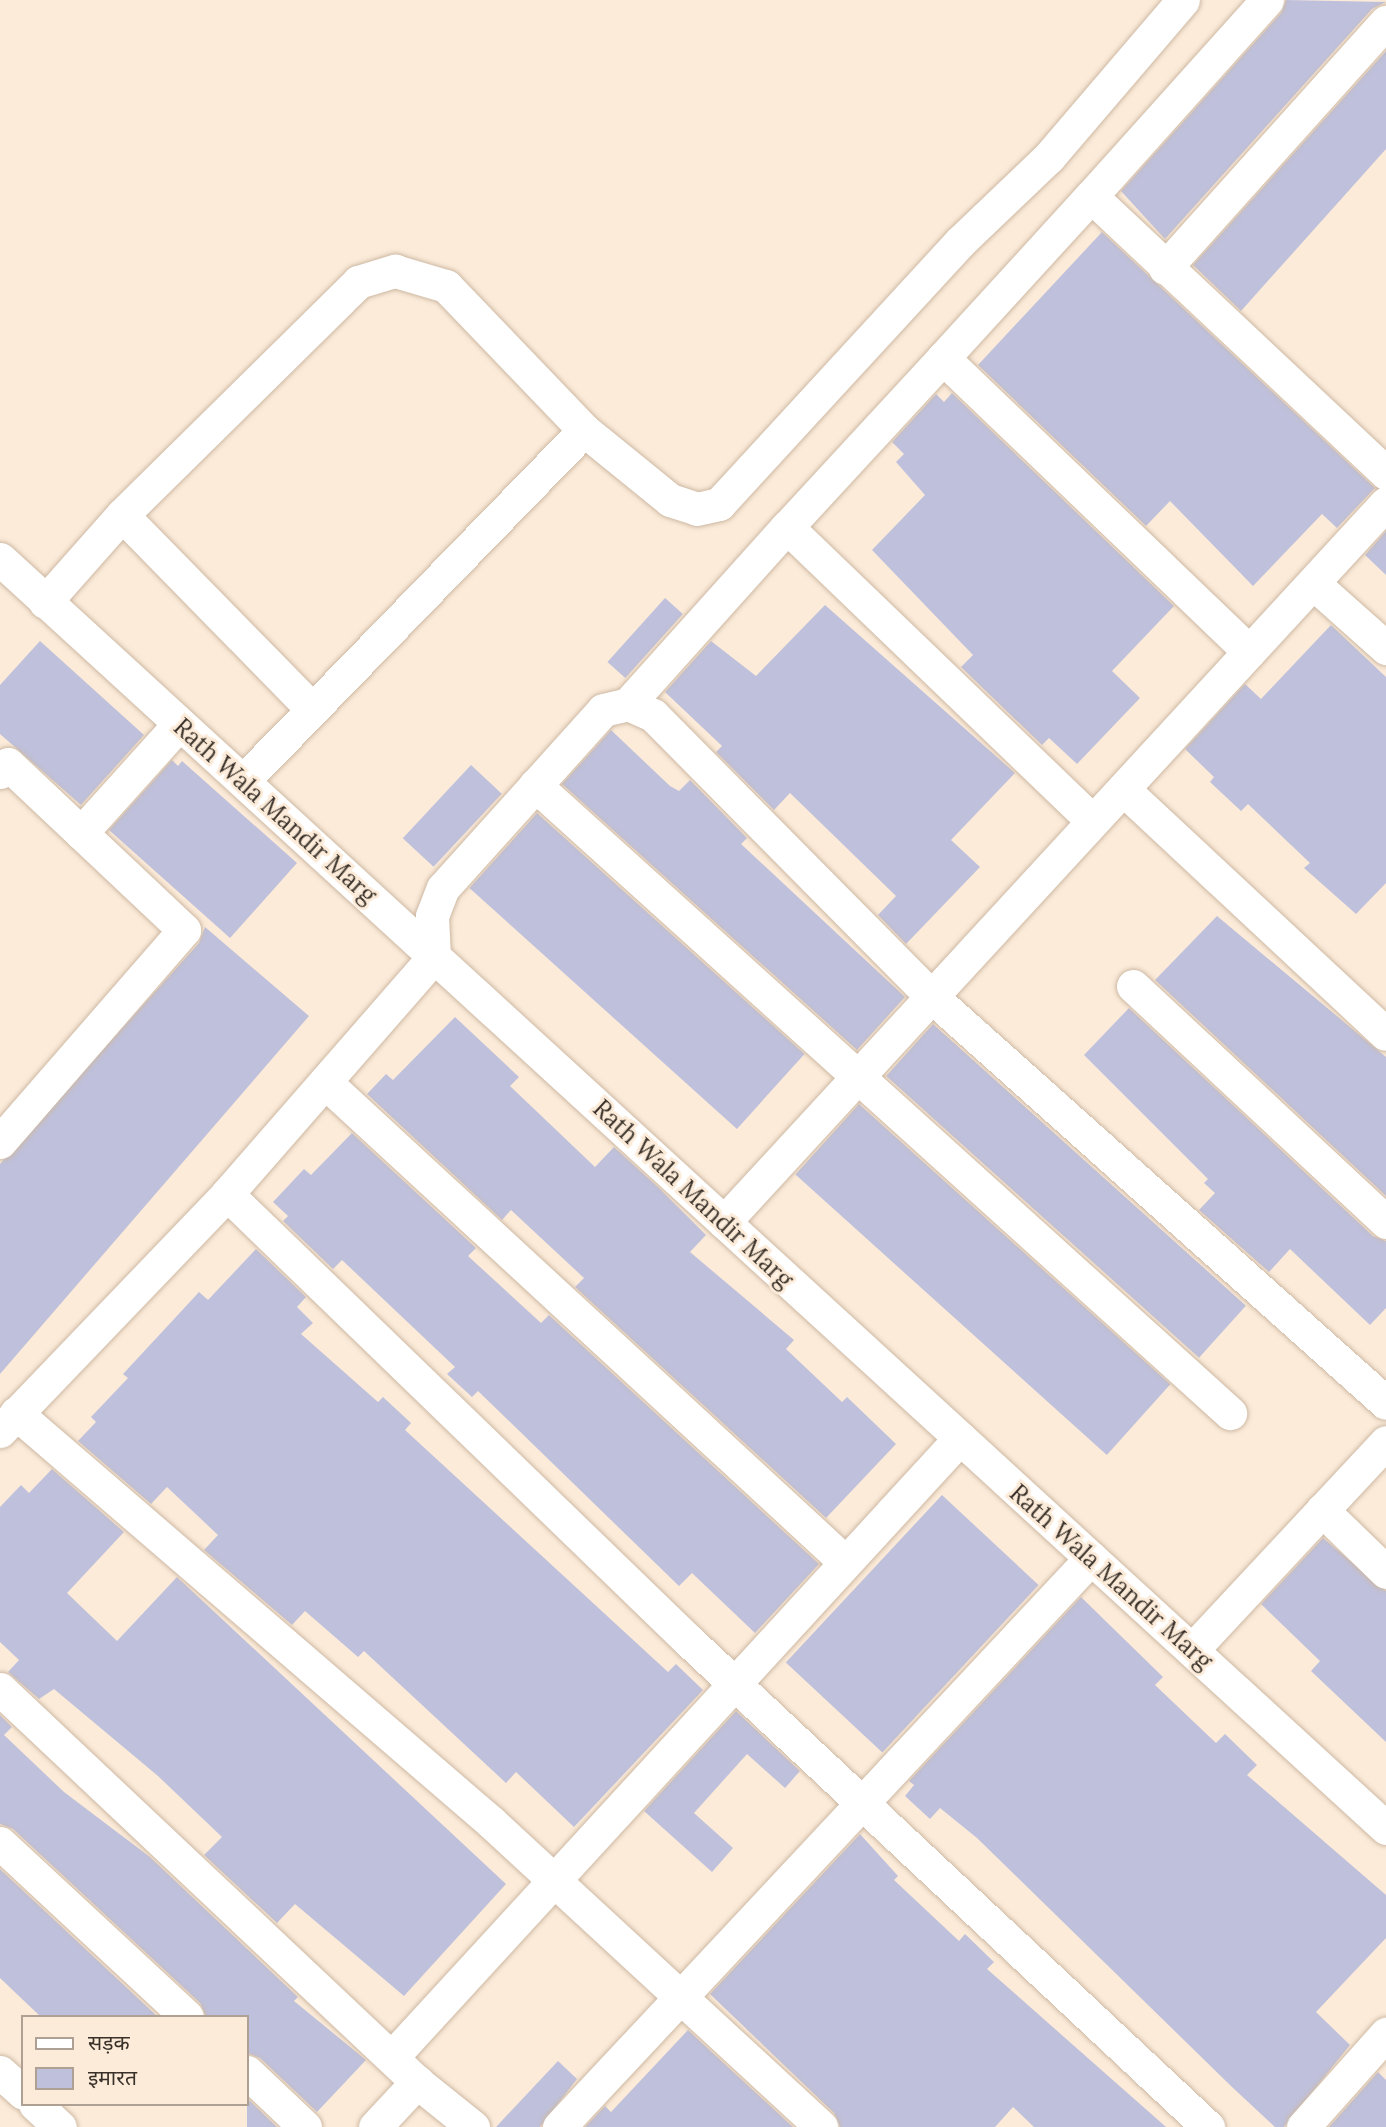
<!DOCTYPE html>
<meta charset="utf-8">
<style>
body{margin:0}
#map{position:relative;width:1386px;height:2127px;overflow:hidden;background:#fcebd9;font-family:Lora,"Noto Sans Devanagari",serif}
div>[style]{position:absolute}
.building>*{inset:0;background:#bfc0db;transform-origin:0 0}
.roads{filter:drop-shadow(0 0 2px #cdb9a4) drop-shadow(0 0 2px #cdb9a4)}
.street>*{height:33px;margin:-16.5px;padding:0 16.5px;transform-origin:16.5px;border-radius:16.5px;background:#fff}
span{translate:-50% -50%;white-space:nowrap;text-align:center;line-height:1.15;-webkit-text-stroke:6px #fcebd9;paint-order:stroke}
.street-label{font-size:24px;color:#393129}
.legend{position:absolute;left:21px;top:2015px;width:228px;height:91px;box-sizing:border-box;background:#fcebd9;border:2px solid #aea193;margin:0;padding:9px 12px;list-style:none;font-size:21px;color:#393129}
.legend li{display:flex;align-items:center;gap:14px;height:35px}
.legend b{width:35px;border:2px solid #aea193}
</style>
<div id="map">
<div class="building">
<div style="clip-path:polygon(1286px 0,1386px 2px,1372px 9px,1165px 239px,1121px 191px,1281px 13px)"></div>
<div style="clip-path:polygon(1386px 51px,1386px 149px,1241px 311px,1193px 265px)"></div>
<div style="clip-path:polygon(1102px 232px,1375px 488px,1337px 528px,1322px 514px,1253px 586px,1170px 501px,1146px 526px,978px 365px)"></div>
<div style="clip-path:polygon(952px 393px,1174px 606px,1112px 671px,1140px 698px,1077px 764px,1049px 738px,1042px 745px,961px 667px,973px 655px,872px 550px,925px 495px,896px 462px,904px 454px,892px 442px,936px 394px,944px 402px)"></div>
<div style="clip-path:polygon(1386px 531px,1386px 575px,1365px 555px)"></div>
<div style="left:665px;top:598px;width:24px;height:86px;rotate:42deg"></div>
<div style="clip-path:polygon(825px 605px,1015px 773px,951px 840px,980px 867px,906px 944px,878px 915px,896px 896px,790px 793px,774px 810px,716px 752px,722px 746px,665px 692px,711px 641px,756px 676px)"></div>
<div style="clip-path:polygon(1331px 625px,1386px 677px,1386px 883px,1356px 914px,1304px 868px,1310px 863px,1248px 804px,1241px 811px,1210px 782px,1214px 777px,1185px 749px,1245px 684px,1261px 699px)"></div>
<div style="clip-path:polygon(40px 641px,144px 735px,81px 805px,0 734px,0 685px)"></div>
<div style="clip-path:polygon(611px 730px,670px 786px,679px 791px,690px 780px,747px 838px,741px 844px,905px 997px,857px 1050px,562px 784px)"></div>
<div style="clip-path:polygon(172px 760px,178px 766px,182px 761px,297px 863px,230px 938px,109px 830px)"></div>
<div style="left:471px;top:765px;width:42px;height:100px;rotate:43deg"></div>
<div style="left:537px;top:813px;width:360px;height:101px;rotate:42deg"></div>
<div style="clip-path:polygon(1217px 916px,1386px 1057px,1386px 1196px,1155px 980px)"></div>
<div style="clip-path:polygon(205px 927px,309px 1016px,0 1374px,0 1164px,199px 943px)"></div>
<div style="clip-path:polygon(1129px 1008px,1373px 1236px,1386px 1241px,1386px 1308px,1370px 1325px,1290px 1249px,1269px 1272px,1199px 1210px,1215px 1193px,1204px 1183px,1208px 1179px,1084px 1055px)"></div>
<div style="clip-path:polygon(455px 1017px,519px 1077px,510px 1086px,595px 1167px,614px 1147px,658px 1187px,706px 1235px,690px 1252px,794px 1340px,786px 1349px,842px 1402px,847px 1397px,896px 1444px,826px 1518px,575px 1287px,584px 1278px,511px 1210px,502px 1220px,367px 1094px,386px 1074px,393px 1080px)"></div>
<div style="left:933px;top:1024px;width:421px;height:70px;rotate:42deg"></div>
<div style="left:859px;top:1104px;width:419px;height:95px;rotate:42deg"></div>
<div style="clip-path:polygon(352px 1133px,476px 1248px,468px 1256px,541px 1323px,549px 1315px,819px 1564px,755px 1633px,692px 1573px,679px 1586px,478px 1391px,472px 1397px,447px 1374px,455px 1367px,342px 1260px,333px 1269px,283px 1221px,288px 1216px,273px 1202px,304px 1169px,311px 1175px)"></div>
<div style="clip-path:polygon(256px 1249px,306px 1297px,297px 1307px,313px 1323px,301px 1334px,378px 1402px,383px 1397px,411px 1423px,405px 1430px,668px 1672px,676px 1664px,703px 1690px,574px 1827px,516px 1772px,506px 1783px,364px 1651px,358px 1657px,305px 1611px,292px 1625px,204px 1550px,218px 1535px,167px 1487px,151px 1504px,78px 1441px,96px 1422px,91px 1417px,128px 1378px,123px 1374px,175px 1318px,199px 1292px,208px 1300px)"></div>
<div style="clip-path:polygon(52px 1469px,124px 1532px,67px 1593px,117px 1641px,177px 1577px,506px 1884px,404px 1996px,295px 1904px,277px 1923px,204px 1855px,222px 1837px,158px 1776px,54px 1689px,39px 1699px,8px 1672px,19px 1660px,0 1642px,0 1507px,21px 1485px,29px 1493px)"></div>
<div style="left:942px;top:1495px;width:132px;height:229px;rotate:43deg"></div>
<div style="clip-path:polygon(1323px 1538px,1386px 1591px,1386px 1742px,1311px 1671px,1320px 1661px,1261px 1604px)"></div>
<div style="clip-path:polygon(1081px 1597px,1163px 1677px,1155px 1685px,1216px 1743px,1225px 1734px,1257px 1765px,1247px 1775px,1386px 1895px,1386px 1938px,1316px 2012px,1350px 2045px,1284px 2127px,1275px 2127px,1232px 2087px,977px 1838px,940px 1808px,930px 1819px,905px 1796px,914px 1785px,909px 1781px)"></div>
<div style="clip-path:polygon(736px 1711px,800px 1771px,785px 1788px,747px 1754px,694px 1813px,733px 1848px,712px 1872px,644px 1811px)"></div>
<div style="clip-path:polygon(0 1715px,12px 1727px,4px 1735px,64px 1792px,150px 1857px,298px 1997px,294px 2001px,366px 2060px,317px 2112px,260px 2058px,247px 2053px,247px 2017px,206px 2017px,200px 2003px,13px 1829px,0 1824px)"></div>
<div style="clip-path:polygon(860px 1834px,898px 1876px,894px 1880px,959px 1941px,965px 1934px,994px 1962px,987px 1969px,1166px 2127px,1034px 2127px,1013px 2107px,995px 2127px,840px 2127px,834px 2113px,710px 1994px)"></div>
<div style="clip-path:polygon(0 1869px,158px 2017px,41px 2017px,0 1978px)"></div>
<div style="clip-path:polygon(688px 2030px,793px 2127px,585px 2127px,605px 2106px,611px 2112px)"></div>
<div style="clip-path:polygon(558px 2061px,577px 2079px,540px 2127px,496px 2127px)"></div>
<div style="clip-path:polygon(1378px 2072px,1386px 2080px,1386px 2127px,1329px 2127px)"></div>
<div style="clip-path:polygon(247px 2098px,277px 2127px,247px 2127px)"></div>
</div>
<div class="roads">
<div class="street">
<div style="left:1267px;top:0;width:263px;rotate:131.9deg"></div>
<div style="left:1091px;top:196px;width:405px;rotate:43.2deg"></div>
<div style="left:1091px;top:196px;width:219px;rotate:132.4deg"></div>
<div style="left:943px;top:358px;width:424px;rotate:43.8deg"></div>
<div style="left:1165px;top:268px;width:331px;rotate:-48.1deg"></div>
<div style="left:943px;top:358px;width:230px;rotate:132.7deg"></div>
<div style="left:787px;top:527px;width:424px;rotate:43.9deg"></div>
<div style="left:122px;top:515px;width:272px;rotate:45.6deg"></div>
<div style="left:0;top:559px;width:1879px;rotate:42.48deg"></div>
<div style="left:1313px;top:583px;width:98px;rotate:41.7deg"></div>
<div style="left:45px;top:602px;width:116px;rotate:-48.5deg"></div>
<div style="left:122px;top:515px;width:332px;rotate:-44.6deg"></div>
<div style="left:358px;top:282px;width:39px;rotate:-17deg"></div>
<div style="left:395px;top:271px;width:53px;rotate:16.4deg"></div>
<div style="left:446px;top:286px;width:199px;rotate:46.2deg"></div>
<div style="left:584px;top:430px;width:111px;rotate:39.1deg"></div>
<div style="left:670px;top:500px;width:28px;rotate:18deg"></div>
<div style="left:697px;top:509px;width:23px;rotate:-13deg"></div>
<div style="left:719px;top:504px;width:357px;rotate:-47.4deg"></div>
<div style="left:961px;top:241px;width:122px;rotate:-43.7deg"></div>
<div style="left:1049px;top:157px;width:206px;rotate:-49.5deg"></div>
<div style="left:628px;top:704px;width:238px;rotate:-48.1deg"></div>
<div style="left:0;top:772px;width:11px;rotate:-45deg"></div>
<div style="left:8px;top:764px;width:242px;rotate:43.3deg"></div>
<div style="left:184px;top:930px;width:281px;rotate:131deg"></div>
<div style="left:243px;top:781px;width:489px;rotate:-45.8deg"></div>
<div style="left:535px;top:785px;width:937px;rotate:42.1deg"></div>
<div style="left:1123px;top:789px;width:359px;rotate:43deg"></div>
<div style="left:81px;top:833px;width:147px;rotate:-48deg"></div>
<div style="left:1133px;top:986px;width:346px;rotate:43deg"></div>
<div style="left:325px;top:1082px;width:706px;rotate:42.7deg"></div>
<div style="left:227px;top:1194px;width:644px;rotate:44.06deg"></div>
<div style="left:690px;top:1642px;width:710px;rotate:43.12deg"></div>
<div style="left:724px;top:1222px;width:977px;rotate:-47.36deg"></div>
<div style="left:16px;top:1413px;width:628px;rotate:40.74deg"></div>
<div style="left:492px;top:1823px;width:448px;rotate:42.7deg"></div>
<div style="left:0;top:1431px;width:328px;rotate:-46.2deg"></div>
<div style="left:227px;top:1194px;width:315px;rotate:-48.9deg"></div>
<div style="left:434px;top:957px;width:41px;rotate:-92.8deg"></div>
<div style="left:432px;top:916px;width:30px;rotate:-69deg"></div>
<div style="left:443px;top:888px;width:239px;rotate:-48deg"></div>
<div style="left:603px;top:710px;width:26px;rotate:-13deg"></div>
<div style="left:628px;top:704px;width:27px;rotate:24deg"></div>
<div style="left:653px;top:715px;width:395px;rotate:45.3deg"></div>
<div style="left:931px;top:996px;width:610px;rotate:41.81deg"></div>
<div style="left:1322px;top:1510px;width:89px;rotate:44.1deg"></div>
<div style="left:1192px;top:1650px;width:284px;rotate:-47deg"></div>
<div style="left:0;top:1689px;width:573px;rotate:43.3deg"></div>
<div style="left:417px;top:2082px;width:72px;rotate:38.8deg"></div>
<div style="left:0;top:1843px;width:255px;rotate:42.9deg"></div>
<div style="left:392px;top:2057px;width:840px;rotate:-47.46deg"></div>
<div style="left:0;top:2072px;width:31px;rotate:42deg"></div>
<div style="left:247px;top:2072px;width:80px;rotate:43.5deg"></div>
<div style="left:35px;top:2104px;width:34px;rotate:43deg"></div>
<div style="left:375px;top:2127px;width:62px;rotate:-47deg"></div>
<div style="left:559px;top:2127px;width:779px;rotate:-46.92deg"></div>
<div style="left:1303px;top:2127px;width:125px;rotate:-48.3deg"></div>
</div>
</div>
<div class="street-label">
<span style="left:275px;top:811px;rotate:42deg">Rath Wala Mandir Marg</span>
<span style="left:693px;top:1194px;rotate:43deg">Rath Wala Mandir Marg</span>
<span style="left:1111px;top:1577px;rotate:42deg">Rath Wala Mandir Marg</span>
</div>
<ul class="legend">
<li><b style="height:9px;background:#fff"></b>सड़क</li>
<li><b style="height:19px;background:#bfc0db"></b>इमारत</li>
</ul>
</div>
